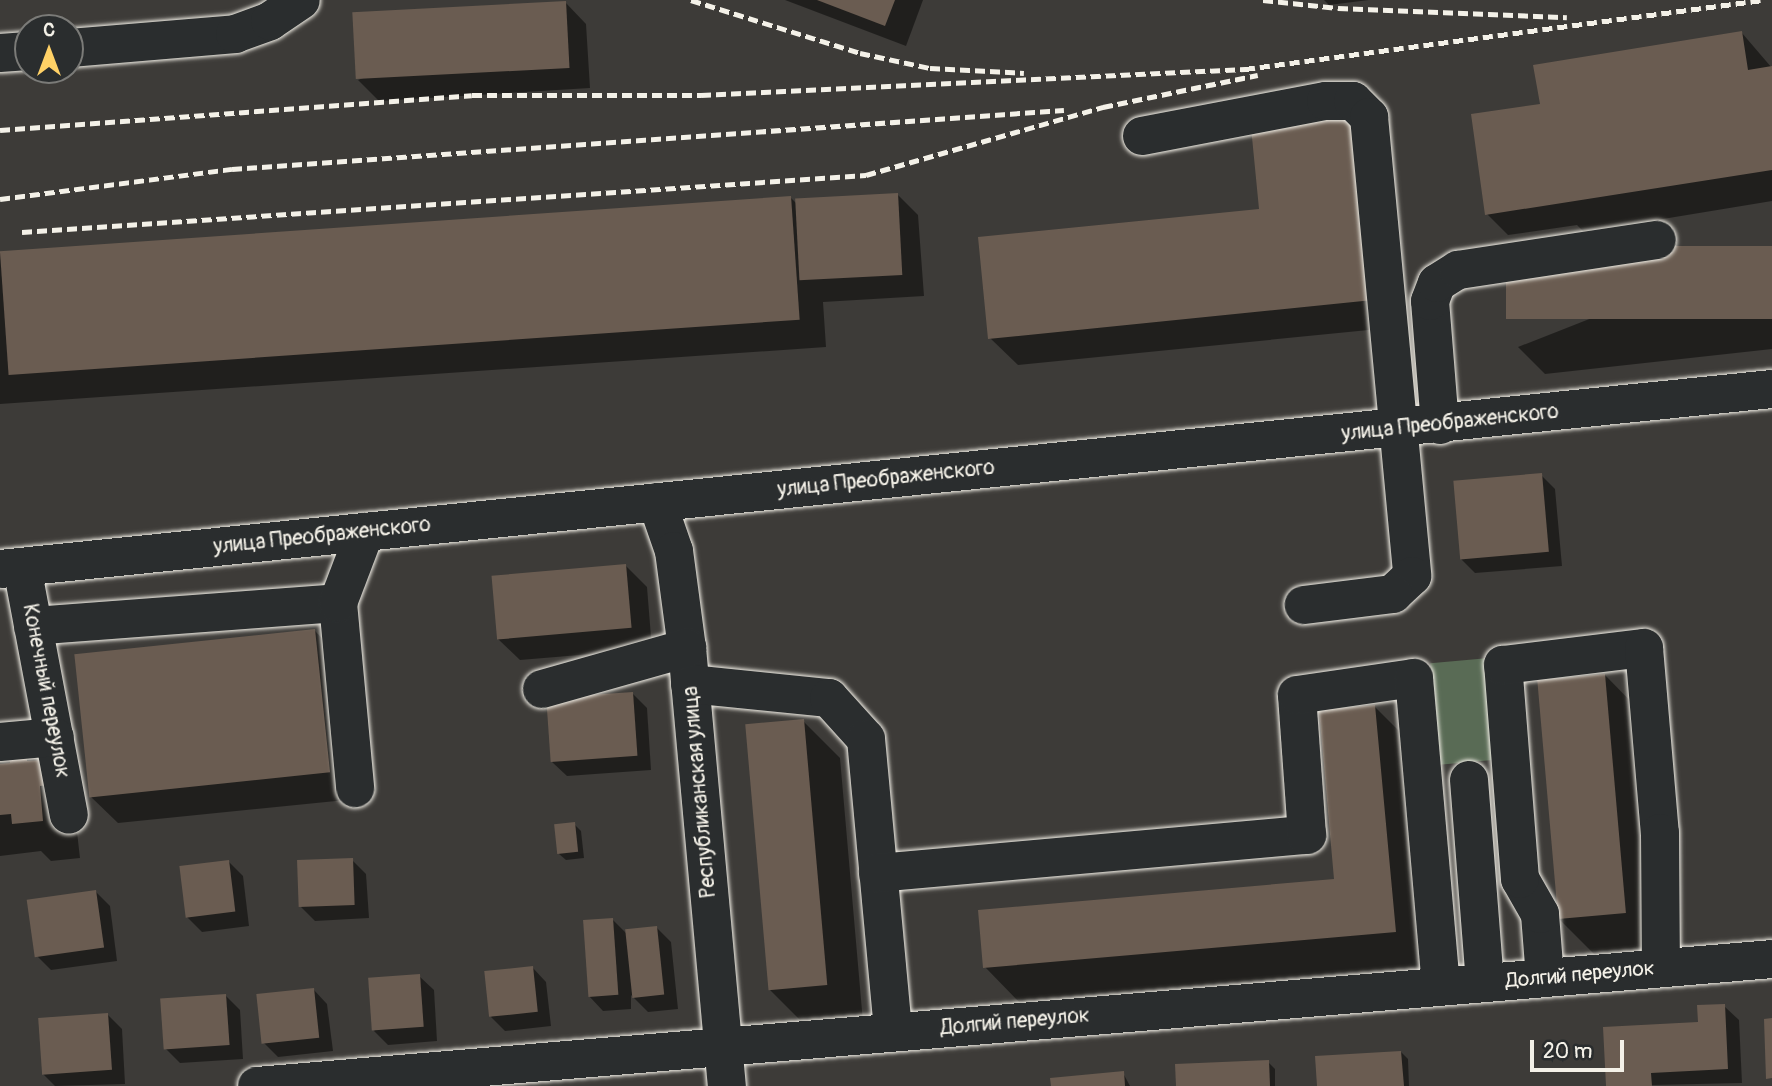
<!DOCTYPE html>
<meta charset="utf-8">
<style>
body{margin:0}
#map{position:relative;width:1772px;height:1086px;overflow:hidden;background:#3d3b38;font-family:Pangolin,sans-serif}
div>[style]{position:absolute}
.green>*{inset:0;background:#596b55;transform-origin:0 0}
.shadow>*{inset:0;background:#0007}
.building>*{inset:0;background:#6a5c51;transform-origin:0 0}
.roads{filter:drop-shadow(0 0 2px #f4f1e8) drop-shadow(0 0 2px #f4f1e8)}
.minor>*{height:38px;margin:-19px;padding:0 19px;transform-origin:19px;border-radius:19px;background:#2a2d2e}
.rail>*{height:5px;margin-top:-2.5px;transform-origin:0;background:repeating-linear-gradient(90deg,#f4f1e8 0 10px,transparent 0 15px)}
span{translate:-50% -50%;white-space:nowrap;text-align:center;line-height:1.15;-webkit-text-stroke:5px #2a2d2e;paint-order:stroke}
.street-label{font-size:21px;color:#f4f1e8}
.north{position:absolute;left:14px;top:14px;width:70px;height:70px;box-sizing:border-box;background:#2a2d2e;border:2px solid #7b7b78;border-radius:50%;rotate:0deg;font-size:19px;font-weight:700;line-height:28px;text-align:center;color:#f4f1e8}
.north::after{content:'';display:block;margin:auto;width:24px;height:32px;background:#ffd166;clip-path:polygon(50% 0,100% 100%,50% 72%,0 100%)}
.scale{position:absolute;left:1530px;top:1040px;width:94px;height:32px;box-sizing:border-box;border:4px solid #f4f1e8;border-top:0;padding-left:9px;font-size:21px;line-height:24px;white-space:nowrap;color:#f4f1e8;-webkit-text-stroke:5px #2a2d2e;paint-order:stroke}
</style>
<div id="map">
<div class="green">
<div style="left:1489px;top:658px;width:102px;height:59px;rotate:85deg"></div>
</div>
<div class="shadow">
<div style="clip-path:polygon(785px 0,923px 0,906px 46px)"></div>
<div style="clip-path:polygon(1324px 0,1369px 0,1329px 5px)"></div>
<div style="clip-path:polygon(565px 2px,586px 24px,590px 88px,379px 101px,358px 80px)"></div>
<div style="clip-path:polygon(1742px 33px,1772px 68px,1772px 201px,1584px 232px,1577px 225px,1508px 235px,1487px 214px)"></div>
<div style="clip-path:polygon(897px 194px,918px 215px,924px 296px,823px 302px,826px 347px,0 404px,0 253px,790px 197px,798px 205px)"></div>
<div style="clip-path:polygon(1380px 219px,1399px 327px,1018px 365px,990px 338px)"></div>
<div style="clip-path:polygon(1772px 247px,1772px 349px,1545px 374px,1518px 347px)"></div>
<div style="clip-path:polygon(1541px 475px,1555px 489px,1562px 566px,1475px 573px,1461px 559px)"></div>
<div style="clip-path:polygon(626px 566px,647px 587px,652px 649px,520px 660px,498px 639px)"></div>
<div style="clip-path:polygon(315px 631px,342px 659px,356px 799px,118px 823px,90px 796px)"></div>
<div style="clip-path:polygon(1605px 675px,1642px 713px,1661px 950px,1595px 955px,1558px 918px)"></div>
<div style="clip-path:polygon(633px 694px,647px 708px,651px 770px,567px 776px,552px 762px)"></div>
<div style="clip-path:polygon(1375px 707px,1412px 744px,1432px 969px,1022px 1005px,985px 967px,1336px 881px)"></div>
<div style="clip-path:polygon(803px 721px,840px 758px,863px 1022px,807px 1027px,769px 989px)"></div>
<div style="clip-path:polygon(11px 759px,45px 762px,76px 823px,80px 858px,51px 861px,41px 851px,0 856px,0 766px,12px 765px)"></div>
<div style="clip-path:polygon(574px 824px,581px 831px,584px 858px,566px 860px,559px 854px)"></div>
<div style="clip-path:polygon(352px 860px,366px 874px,369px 918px,315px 921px,301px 907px)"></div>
<div style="clip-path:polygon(229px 862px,243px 876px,249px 926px,202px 932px,187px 917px)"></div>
<div style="clip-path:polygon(96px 892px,110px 906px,117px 961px,51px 970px,37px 956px)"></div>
<div style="clip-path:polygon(612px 919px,627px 934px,657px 928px,671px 942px,678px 1009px,648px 1012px,631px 995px,631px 1009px,603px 1011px,589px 996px)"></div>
<div style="clip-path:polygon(532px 967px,546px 982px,551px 1026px,505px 1031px,491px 1017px)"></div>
<div style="clip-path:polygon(419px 976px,434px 990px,437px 1041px,388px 1045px,374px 1031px)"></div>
<div style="clip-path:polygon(313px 989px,327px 1004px,333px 1051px,278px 1057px,264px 1043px)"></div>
<div style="clip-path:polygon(226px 996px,240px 1010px,243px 1059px,180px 1063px,165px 1048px)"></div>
<div style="clip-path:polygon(1724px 1006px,1739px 1020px,1742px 1083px,1607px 1086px)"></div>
<div style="clip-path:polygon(108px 1015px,122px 1029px,125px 1084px,55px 1086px,43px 1074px)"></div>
<div style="clip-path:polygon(1401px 1052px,1408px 1059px,1409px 1086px,1319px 1086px)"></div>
<div style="clip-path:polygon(1268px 1062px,1275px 1069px,1275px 1086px,1178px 1086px)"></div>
<div style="clip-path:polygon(1123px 1073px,1130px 1086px,1052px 1086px)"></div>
</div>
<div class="building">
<div style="clip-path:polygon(817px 0,895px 0,885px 26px)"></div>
<div style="left:566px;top:1px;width:67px;height:214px;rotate:87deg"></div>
<div style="clip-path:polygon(1742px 31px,1748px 70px,1772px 66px,1772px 170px,1485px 215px,1471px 114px,1540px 104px,1533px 65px)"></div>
<div style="clip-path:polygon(1354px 116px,1373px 300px,988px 339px,978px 237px,1259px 209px,1251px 127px)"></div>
<div style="left:898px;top:193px;width:82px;height:103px;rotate:87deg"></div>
<div style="left:791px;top:196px;width:124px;height:793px;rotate:86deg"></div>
<div style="left:1772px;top:246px;width:73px;height:266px;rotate:90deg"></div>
<div style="left:1542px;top:473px;width:79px;height:89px;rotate:85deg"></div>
<div style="left:626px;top:564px;width:64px;height:135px;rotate:85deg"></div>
<div style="left:315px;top:629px;width:144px;height:242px;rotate:84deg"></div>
<div style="left:1605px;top:674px;width:240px;height:68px;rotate:85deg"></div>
<div style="left:633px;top:692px;width:64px;height:87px;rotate:86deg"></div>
<div style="clip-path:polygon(1375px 705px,1396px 932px,983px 968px,978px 910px,1334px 879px,1319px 710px)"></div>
<div style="left:804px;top:719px;width:267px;height:59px;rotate:85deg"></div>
<div style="clip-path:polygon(27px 755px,27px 761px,46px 760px,48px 785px,40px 786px,43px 821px,12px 824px,11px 814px,0 815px,0 764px,10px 763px,9px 757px)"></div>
<div style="left:575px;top:822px;width:30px;height:21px;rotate:84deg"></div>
<div style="left:353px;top:858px;width:47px;height:56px;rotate:88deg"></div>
<div style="left:229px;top:860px;width:52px;height:50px;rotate:83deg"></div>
<div style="left:96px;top:890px;width:58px;height:70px;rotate:82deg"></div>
<div style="left:613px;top:918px;width:77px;height:30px;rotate:86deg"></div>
<div style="left:657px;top:926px;width:69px;height:32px;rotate:84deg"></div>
<div style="left:533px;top:966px;width:46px;height:49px;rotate:84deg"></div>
<div style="left:420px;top:974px;width:53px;height:52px;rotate:86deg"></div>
<div style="left:314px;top:988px;width:50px;height:58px;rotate:84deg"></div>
<div style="left:226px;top:994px;width:51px;height:66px;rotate:86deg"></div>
<div style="clip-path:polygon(1725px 1004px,1728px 1069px,1651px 1073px,1652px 1086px,1606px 1086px,1603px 1027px,1698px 1022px,1697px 1005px)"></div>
<div style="left:108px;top:1013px;width:57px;height:70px;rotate:86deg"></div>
<div style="clip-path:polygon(1772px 1018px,1772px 1078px,1766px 1079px,1764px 1019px)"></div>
<div style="clip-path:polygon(1401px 1051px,1404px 1086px,1317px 1086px,1315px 1056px)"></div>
<div style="clip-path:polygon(1269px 1060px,1270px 1086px,1176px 1086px,1175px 1064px)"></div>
<div style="clip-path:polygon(1124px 1071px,1125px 1086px,1051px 1086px,1050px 1078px)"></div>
</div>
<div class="roads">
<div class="minor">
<div style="left:70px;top:48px;width:166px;rotate:-4.8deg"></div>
<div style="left:235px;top:34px;width:37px;rotate:-20deg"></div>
<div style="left:270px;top:21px;width:37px;rotate:-34deg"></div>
<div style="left:0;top:53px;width:28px;rotate:-4deg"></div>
<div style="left:1142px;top:136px;width:187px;rotate:-10.8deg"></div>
<div style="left:1326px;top:101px;width:27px"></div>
<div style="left:1353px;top:101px;width:23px;rotate:45deg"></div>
<div style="left:1369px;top:117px;width:461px;rotate:84.6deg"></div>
<div style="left:1412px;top:576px;width:26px;rotate:137deg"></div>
<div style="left:1393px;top:594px;width:90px;rotate:173deg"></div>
<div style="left:1440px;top:425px;width:124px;rotate:-94.6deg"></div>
<div style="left:1430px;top:301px;width:19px;rotate:-69deg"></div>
<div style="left:1437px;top:283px;width:25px;rotate:-32deg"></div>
<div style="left:1458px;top:270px;width:201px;rotate:-8.6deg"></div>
<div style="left:657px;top:502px;width:52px;rotate:70.9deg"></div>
<div style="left:674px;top:551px;width:98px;rotate:82.4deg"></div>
<div style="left:687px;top:648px;width:440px;rotate:84.8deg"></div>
<div style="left:22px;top:567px;width:252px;rotate:79.3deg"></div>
<div style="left:0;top:569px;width:1781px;rotate:-5.8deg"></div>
<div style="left:338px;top:603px;width:186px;rotate:84.7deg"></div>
<div style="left:33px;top:626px;width:306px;rotate:-4.3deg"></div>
<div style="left:338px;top:603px;width:76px;rotate:-69.2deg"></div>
<div style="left:690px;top:684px;width:140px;rotate:5.8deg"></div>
<div style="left:829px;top:698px;width:55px;rotate:47.9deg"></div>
<div style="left:866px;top:739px;width:294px;rotate:84.7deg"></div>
<div style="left:542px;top:689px;width:151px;rotate:-15.8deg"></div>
<div style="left:0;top:742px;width:55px;rotate:-5.2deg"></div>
<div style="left:1469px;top:780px;width:203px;rotate:85.5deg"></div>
<div style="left:878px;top:873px;width:431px;rotate:-5.1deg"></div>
<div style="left:1307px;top:835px;width:140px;rotate:-94.1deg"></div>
<div style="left:1297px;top:695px;width:118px;rotate:-8.3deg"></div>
<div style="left:1414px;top:678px;width:309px;rotate:85deg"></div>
<div style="left:1545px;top:978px;width:64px;rotate:-94.5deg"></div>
<div style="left:1540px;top:914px;width:40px;rotate:-119.7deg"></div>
<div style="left:1520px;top:879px;width:215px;rotate:-94.5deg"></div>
<div style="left:1503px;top:665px;width:142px;rotate:-6.9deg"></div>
<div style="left:1644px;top:648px;width:186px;rotate:85.1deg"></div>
<div style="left:1660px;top:833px;width:135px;rotate:89.6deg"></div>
<div style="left:257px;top:1086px;width:1520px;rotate:-4.79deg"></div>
</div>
</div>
<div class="rail">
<div style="left:691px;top:0;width:177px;rotate:17.4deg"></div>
<div style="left:860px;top:53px;width:72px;rotate:12.1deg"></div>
<div style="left:930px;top:68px;width:94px;rotate:3deg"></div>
<div style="left:1263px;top:0;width:75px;rotate:6.1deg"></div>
<div style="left:1338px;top:8px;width:229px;rotate:2.3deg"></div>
<div style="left:0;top:130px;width:473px;rotate:-4.2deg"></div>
<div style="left:472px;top:95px;width:229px"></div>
<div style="left:701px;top:95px;width:545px;rotate:-2.74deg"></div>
<div style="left:1245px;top:69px;width:523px;rotate:-7.59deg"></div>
<div style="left:0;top:199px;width:234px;rotate:-7.4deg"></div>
<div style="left:232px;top:169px;width:834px;rotate:-4.06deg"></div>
<div style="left:22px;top:232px;width:846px;rotate:-3.86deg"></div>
<div style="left:866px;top:175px;width:247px;rotate:-16deg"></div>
<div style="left:1103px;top:107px;width:158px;rotate:-11.7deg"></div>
</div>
<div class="street-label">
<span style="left:1450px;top:423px;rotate:-6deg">улица Преображенского</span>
<span style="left:886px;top:479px;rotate:-6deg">улица Преображенского</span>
<span style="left:322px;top:536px;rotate:-6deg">улица Преображенского</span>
<span style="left:46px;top:691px;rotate:79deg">Конечный переулок</span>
<span style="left:700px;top:792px;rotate:-95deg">Республиканская улица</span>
<span style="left:1580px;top:975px;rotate:-5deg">Долгий переулок</span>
<span style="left:1015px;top:1022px;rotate:-5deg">Долгий переулок</span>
</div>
<div class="north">С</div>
<div class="scale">20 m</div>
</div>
